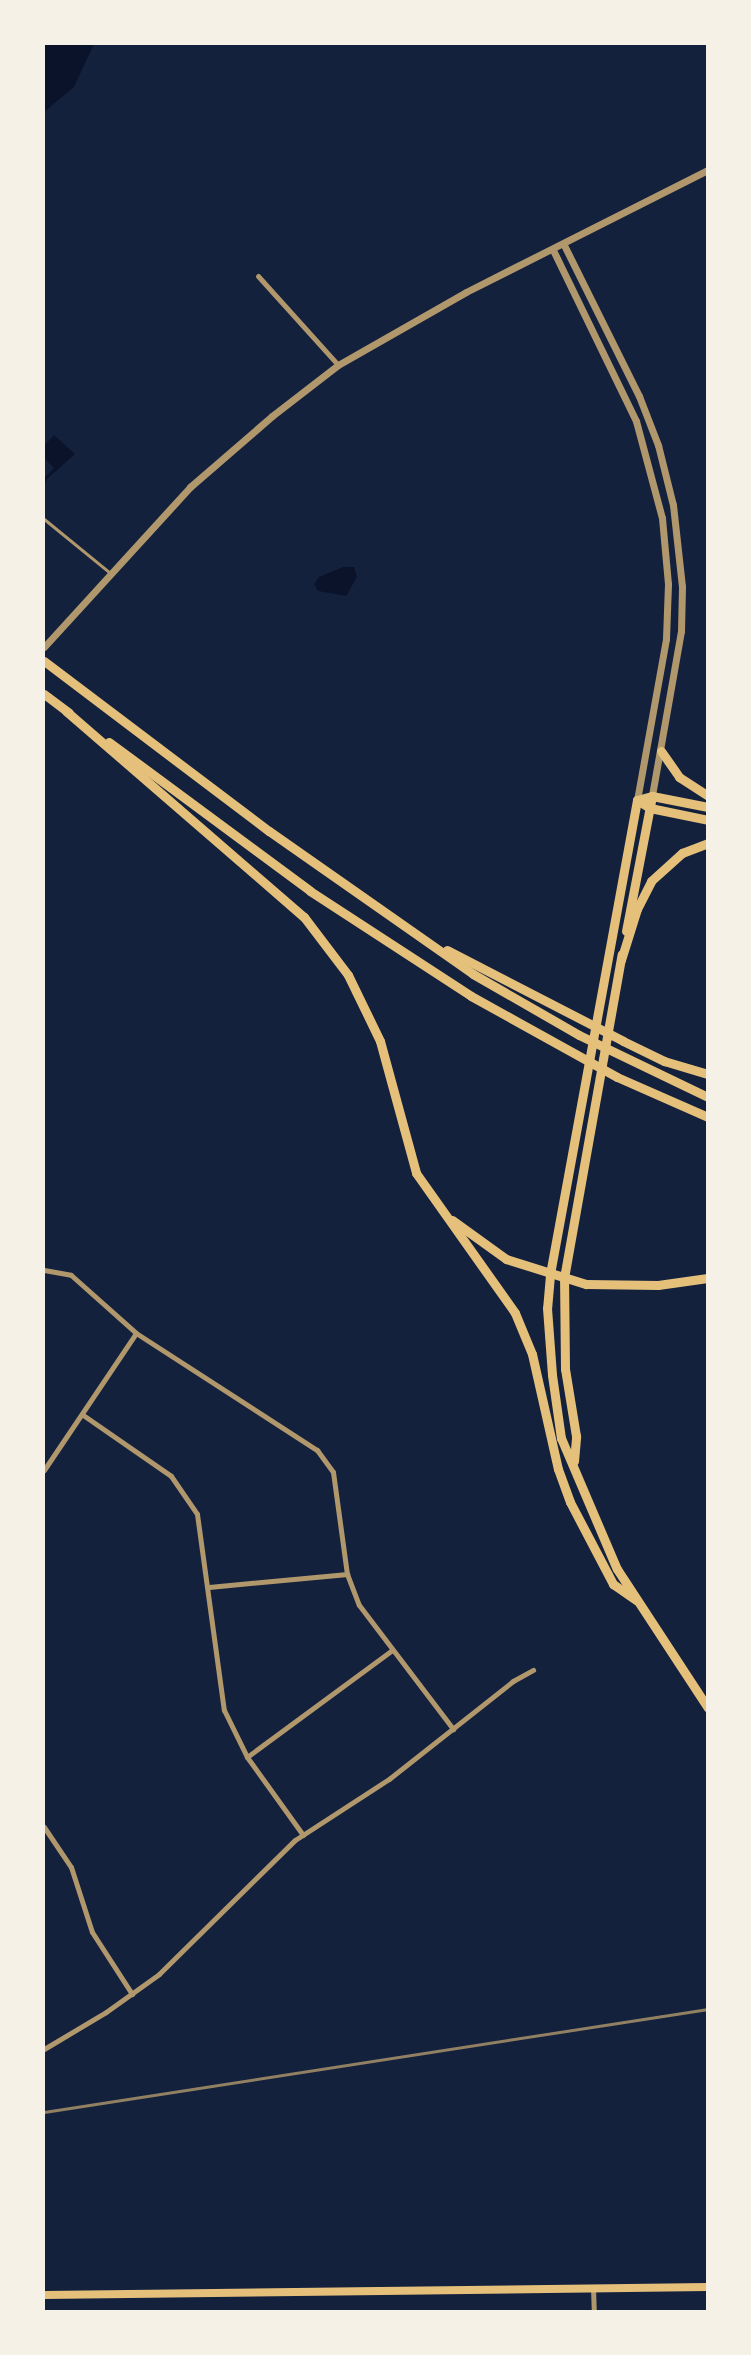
<!DOCTYPE html>
<style>
body{margin:0}
#map{position:relative;width:751px;height:2355px;overflow:hidden;background:#14213d;font-family:Montserrat,sans-serif}
div>[style]{position:absolute}
.water>*{inset:0;background:#0b132b}
.service>*{height:3px;margin:-1.5px;padding:0 1.5px;transform-origin:1.5px;border-radius:1.5px;background:#b1986c}
.minor>*{height:5px;margin:-2.5px;padding:0 2.5px;transform-origin:2.5px;border-radius:2.5px;background:#b1986c}
.tertiary>*{height:7px;margin:-3.5px;padding:0 3.5px;transform-origin:3.5px;border-radius:3.5px;background:#b1986c}
.primary>*{height:8px;margin:-4px;padding:0 4px;transform-origin:4px;border-radius:4px;background:#e5c07b}
.trunk>*{height:9px;margin:-4.5px;padding:0 4.5px;transform-origin:4.5px;border-radius:4.5px;background:#e5c07b}
.motorway>*{height:9px;margin:-4.5px;padding:0 4.5px;transform-origin:4.5px;border-radius:4.5px;background:#e5c07b}
.rail>*{height:3px;margin:-1.5px;padding:0 1.5px;transform-origin:1.5px;border-radius:1.5px;background:#918062}
span{translate:-50% -50%;white-space:nowrap;text-align:center;line-height:1.15;-webkit-text-stroke:4.5px #f6f1e7;paint-order:stroke}
.frame{position:absolute;inset:0;border:45px solid #f6f1e7;pointer-events:none}
</style>
<div id="map">
<div class="water">
<div style="clip-path:polygon(44px 44px,94px 44px,74px 87px,44px 112px)"></div>
<div style="clip-path:polygon(54px 435px,75px 454px,47px 479px,44px 487px,44px 478px,54px 468px,44px 458px,44px 446px)"></div>
<div style="clip-path:polygon(343px 567px,354px 567px,357px 577px,346px 596px,318px 591px,314px 584px,319px 577px)"></div>
</div>
<div class="service">
<div style="left:44px;top:519px;width:84px;rotate:39.2deg"></div>
</div>
<div class="minor">
<div style="left:258px;top:276px;width:120px;rotate:48deg"></div>
<div style="left:44px;top:1270px;width:27px;rotate:10deg"></div>
<div style="left:71px;top:1275px;width:87px;rotate:41.7deg"></div>
<div style="left:136px;top:1333px;width:216px;rotate:32.9deg"></div>
<div style="left:317px;top:1450px;width:27px;rotate:54deg"></div>
<div style="left:333px;top:1472px;width:103px;rotate:82.2deg"></div>
<div style="left:347px;top:1574px;width:33px;rotate:69deg"></div>
<div style="left:359px;top:1605px;width:156px;rotate:52.8deg"></div>
<div style="left:83px;top:1415px;width:107px;rotate:34.7deg"></div>
<div style="left:171px;top:1476px;width:46px;rotate:55.6deg"></div>
<div style="left:197px;top:1514px;width:198px;rotate:82.2deg"></div>
<div style="left:224px;top:1710px;width:52px;rotate:63.9deg"></div>
<div style="left:247px;top:1757px;width:96px;rotate:54.3deg"></div>
<div style="left:44px;top:1470px;width:165px;rotate:-56.1deg"></div>
<div style="left:209px;top:1587px;width:139px;rotate:-5.4deg"></div>
<div style="left:247px;top:1757px;width:180px;rotate:-36.4deg"></div>
<div style="left:44px;top:1827px;width:48px;rotate:56deg"></div>
<div style="left:71px;top:1867px;width:68px;rotate:72.1deg"></div>
<div style="left:92px;top:1932px;width:74px;rotate:57.2deg"></div>
<div style="left:44px;top:2049px;width:72px;rotate:-30.8deg"></div>
<div style="left:106px;top:2012px;width:65px;rotate:-35.6deg"></div>
<div style="left:159px;top:1974px;width:191px;rotate:-44.6deg"></div>
<div style="left:295px;top:1840px;width:112px;rotate:-33deg"></div>
<div style="left:389px;top:1779px;width:158px;rotate:-38.3deg"></div>
<div style="left:513px;top:1681px;width:23px;rotate:-29deg"></div>
<div style="left:593px;top:2288px;width:24px;rotate:88deg"></div>
</div>
<div class="tertiary">
<div style="left:564px;top:245px;width:169px;rotate:63.6deg"></div>
<div style="left:639px;top:396px;width:53px;rotate:68.8deg"></div>
<div style="left:658px;top:445px;width:62px;rotate:76deg"></div>
<div style="left:673px;top:505px;width:82px;rotate:83.7deg"></div>
<div style="left:682px;top:587px;width:44px;rotate:91.3deg"></div>
<div style="left:681px;top:631px;width:168px;rotate:100deg"></div>
<div style="left:553px;top:250px;width:190px;rotate:64.1deg"></div>
<div style="left:636px;top:421px;width:100px;rotate:75deg"></div>
<div style="left:662px;top:518px;width:66px;rotate:84.8deg"></div>
<div style="left:668px;top:584px;width:55px;rotate:92.1deg"></div>
<div style="left:666px;top:639px;width:164px;rotate:100.2deg"></div>
<div style="left:44px;top:647px;width:217px;rotate:-47.6deg"></div>
<div style="left:190px;top:487px;width:108px;rotate:-40.9deg"></div>
<div style="left:272px;top:416px;width:83px;rotate:-37.7deg"></div>
<div style="left:338px;top:365px;width:147px;rotate:-29.7deg"></div>
<div style="left:466px;top:292px;width:271px;rotate:-26.8deg"></div>
</div>
<div class="primary">
<div style="left:44px;top:2295px;width:664px;rotate:-0.69deg"></div>
</div>
<div class="trunk">
<div style="left:637px;top:800px;width:483px;rotate:100.4deg"></div>
<div style="left:550px;top:1275px;width:33px;rotate:95deg"></div>
<div style="left:547px;top:1308px;width:67px;rotate:85.7deg"></div>
<div style="left:552px;top:1375px;width:64px;rotate:81.9deg"></div>
<div style="left:561px;top:1438px;width:142px;rotate:66.9deg"></div>
<div style="left:617px;top:1569px;width:166px;rotate:56.8deg"></div>
<div style="left:626px;top:931px;width:137px;rotate:-79.1deg"></div>
<div style="left:574px;top:1461px;width:25px;rotate:-85deg"></div>
<div style="left:576px;top:1436px;width:68px;rotate:-99.3deg"></div>
<div style="left:565px;top:1369px;width:91px;rotate:-90.6deg"></div>
<div style="left:564px;top:1278px;width:329px;rotate:-79.9deg"></div>
</div>
<div class="motorway">
<div style="left:44px;top:661px;width:282px;rotate:37.1deg"></div>
<div style="left:269px;top:831px;width:249px;rotate:35deg"></div>
<div style="left:473px;top:974px;width:122px;rotate:29.9deg"></div>
<div style="left:579px;top:1035px;width:143px;rotate:25.7deg"></div>
<div style="left:44px;top:694px;width:31px;rotate:37deg"></div>
<div style="left:66px;top:711px;width:315px;rotate:40.9deg"></div>
<div style="left:304px;top:917px;width:73px;rotate:52.8deg"></div>
<div style="left:348px;top:975px;width:73px;rotate:64.1deg"></div>
<div style="left:380px;top:1041px;width:137px;rotate:74.7deg"></div>
<div style="left:416px;top:1173px;width:171px;rotate:54.7deg"></div>
<div style="left:515px;top:1313px;width:44px;rotate:67.5deg"></div>
<div style="left:532px;top:1354px;width:118px;rotate:77.3deg"></div>
<div style="left:558px;top:1469px;width:35px;rotate:70deg"></div>
<div style="left:570px;top:1502px;width:93px;rotate:62.3deg"></div>
<div style="left:613px;top:1584px;width:29px;rotate:35deg"></div>
<div style="left:109px;top:742px;width:250px;rotate:36.5deg"></div>
<div style="left:310px;top:891px;width:192px;rotate:33.1deg"></div>
<div style="left:471px;top:996px;width:167px;rotate:29deg"></div>
<div style="left:617px;top:1077px;width:99px;rotate:23.7deg"></div>
<div style="left:661px;top:751px;width:32px;rotate:55deg"></div>
<div style="left:679px;top:777px;width:35px;rotate:33deg"></div>
<div style="left:637px;top:800px;width:15px;rotate:32deg"></div>
<div style="left:650px;top:808px;width:59px;rotate:11.7deg"></div>
<div style="left:637px;top:800px;width:16px;rotate:-15deg"></div>
<div style="left:652px;top:796px;width:57px;rotate:11.1deg"></div>
<div style="left:447px;top:950px;width:198px;rotate:27.3deg"></div>
<div style="left:623px;top:1041px;width:46px;rotate:26deg"></div>
<div style="left:664px;top:1061px;width:46px;rotate:16.5deg"></div>
<div style="left:621px;top:960px;width:53px;rotate:-72.6deg"></div>
<div style="left:637px;top:909px;width:31px;rotate:-63deg"></div>
<div style="left:651px;top:881px;width:42px;rotate:-42.1deg"></div>
<div style="left:682px;top:853px;width:28px;rotate:-21deg"></div>
<div style="left:452px;top:1220px;width:67px;rotate:35.8deg"></div>
<div style="left:506px;top:1259px;width:84px;rotate:17.4deg"></div>
<div style="left:586px;top:1284px;width:72px;rotate:0.8deg"></div>
<div style="left:658px;top:1285px;width:50px;rotate:-8deg"></div>
</div>
<div class="rail">
<div style="left:44px;top:2112px;width:672px;rotate:-8.82deg"></div>
</div>
<div class="frame"></div>
</div>
